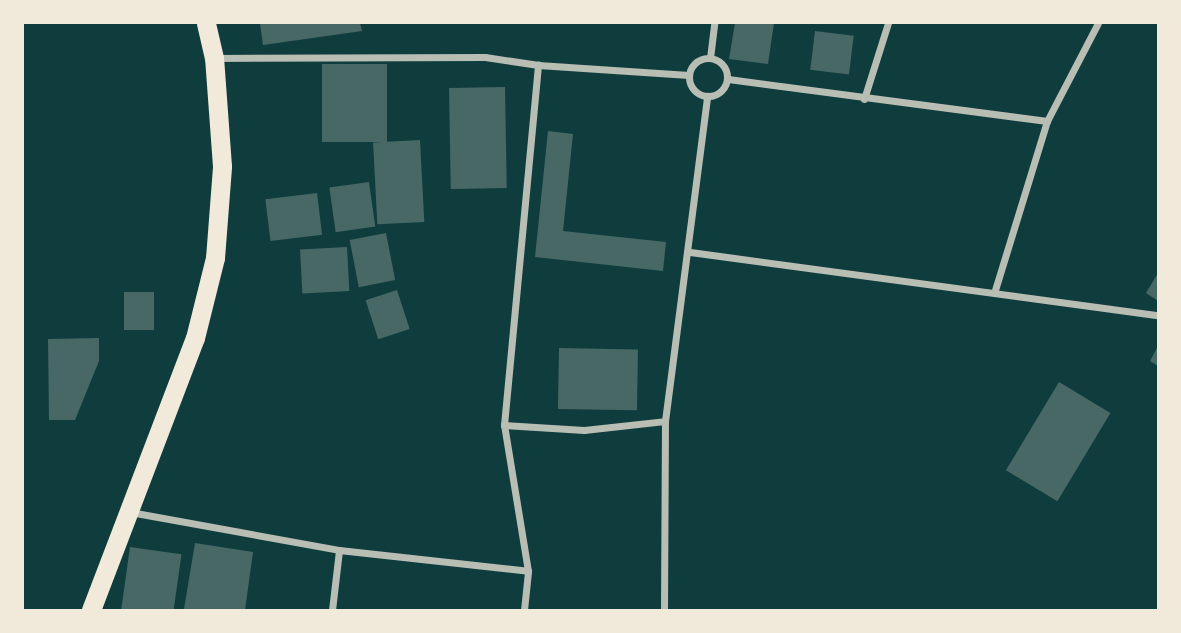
<!DOCTYPE html>
<style>
body{margin:0}
#map{position:relative;width:1181px;height:633px;overflow:hidden;background:#0f3d3e;font-family:Karla,sans-serif}
div>[style]{position:absolute}
.building>*{inset:0;background:#486865;transform-origin:0 0}
.minor>*{height:7px;margin:-3.5px;padding:0 3.5px;transform-origin:3.5px;border-radius:3.5px;background:#b8beb3}
.minor>.ring{margin:-3.5px;padding:0;box-sizing:content-box;background:none;border:7px solid #b8beb3;border-radius:50%}
.trunk>*{height:19px;margin:-9.5px;padding:0 9.5px;transform-origin:9.5px;border-radius:9.5px;background:#f1e9da}
span{translate:-50% -50%;white-space:nowrap;text-align:center;line-height:1.15;-webkit-text-stroke:7px #f1e9da;paint-order:stroke}
.frame{position:absolute;inset:0;border:24px solid #f1e9da;pointer-events:none}
</style>
<div id="map">
<div class="building">
<div style="clip-path:polygon(260px 23px,360px 23px,362px 31px,263px 45px)"></div>
<div style="clip-path:polygon(735px 23px,774px 23px,768px 64px,729px 59px)"></div>
<div style="left:815px;top:31px;width:39px;height:39px;rotate:7deg"></div>
<div style="left:322px;top:64px;width:65px;height:78px"></div>
<div style="left:505px;top:87px;width:101px;height:56px;rotate:89deg"></div>
<div style="clip-path:polygon(548px 131px,573px 134px,563px 231px,666px 242px,663px 271px,535px 257px)"></div>
<div style="left:420px;top:140px;width:82px;height:47px;rotate:87deg"></div>
<div style="left:369px;top:182px;width:45px;height:40px;rotate:82deg"></div>
<div style="left:317px;top:193px;width:42px;height:52px;rotate:83deg"></div>
<div style="left:386px;top:233px;width:48px;height:37px;rotate:79deg"></div>
<div style="left:347px;top:247px;width:44px;height:47px;rotate:87deg"></div>
<div style="clip-path:polygon(1158px 273px,1158px 301px,1146px 293px)"></div>
<div style="left:397px;top:290px;width:41px;height:33px;rotate:72deg"></div>
<div style="left:124px;top:292px;width:30px;height:38px"></div>
<div style="clip-path:polygon(99px 338px,99px 361px,75px 420px,49px 420px,48px 339px)"></div>
<div style="clip-path:polygon(1158px 346px,1158px 366px,1150px 361px)"></div>
<div style="left:559px;top:348px;width:79px;height:61px;rotate:1deg"></div>
<div style="left:1059px;top:382px;width:60px;height:103px;rotate:31deg"></div>
<div style="clip-path:polygon(195px 543px,253px 552px,245px 610px,184px 609px)"></div>
<div style="left:130px;top:547px;width:52px;height:64px;rotate:8deg"></div>
</div>
<div class="minor">
<div class="ring" style="left:689px;top:58px;width:31px;height:31px"></div>
<div style="left:215px;top:58px;width:270px;rotate:-0.2deg"></div>
<div style="left:485px;top:57px;width:54px;rotate:8.6deg"></div>
<div style="left:538px;top:65px;width:151px;rotate:3.8deg"></div>
<div style="left:710px;top:58px;width:35px;rotate:-83deg"></div>
<div style="left:728px;top:79px;width:322px;rotate:7.5deg"></div>
<div style="left:1047px;top:121px;width:110px;rotate:-62.5deg"></div>
<div style="left:864px;top:99px;width:80px;rotate:-72.5deg"></div>
<div style="left:690px;top:252px;width:472px;rotate:7.7deg"></div>
<div style="left:995px;top:290px;width:177px;rotate:-72.9deg"></div>
<div style="left:504px;top:425px;width:80px;rotate:3.6deg"></div>
<div style="left:584px;top:430px;width:81px;rotate:-6.3deg"></div>
<div style="left:130px;top:512px;width:212px;rotate:10.3deg"></div>
<div style="left:339px;top:550px;width:190px;rotate:6.3deg"></div>
<div style="left:332px;top:610px;width:60px;rotate:-83.3deg"></div>
<div style="left:524px;top:610px;width:39px;rotate:-84deg"></div>
<div style="left:528px;top:571px;width:148px;rotate:-99.3deg"></div>
<div style="left:504px;top:425px;width:362px;rotate:-84.6deg"></div>
<div style="left:664px;top:610px;width:189px;rotate:-89.7deg"></div>
<div style="left:665px;top:421px;width:328px;rotate:-82.6deg"></div>
</div>
<div class="trunk">
<div style="left:91px;top:610px;width:291px;rotate:-69.1deg"></div>
<div style="left:195px;top:338px;width:82px;rotate:-76deg"></div>
<div style="left:215px;top:258px;width:92px;rotate:-85.6deg"></div>
<div style="left:222px;top:166px;width:108px;rotate:-94.2deg"></div>
<div style="left:214px;top:58px;width:36px;rotate:-103deg"></div>
</div>
<div class="frame"></div>
</div>
